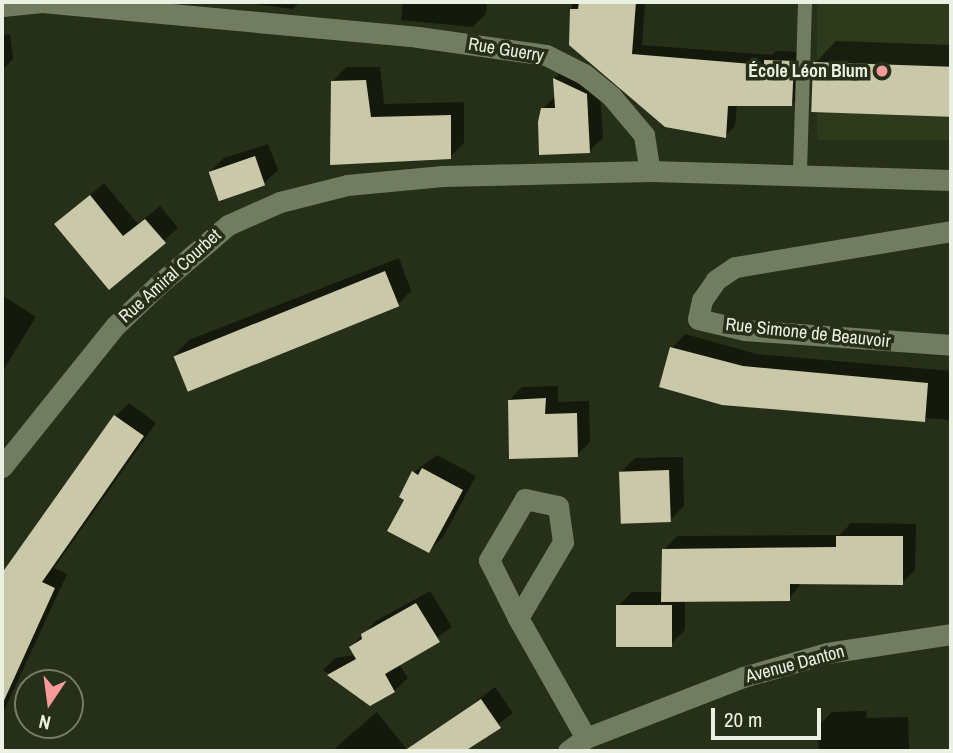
<!DOCTYPE html>
<meta charset="utf-8">
<style>
body{margin:0}
#map{position:relative;width:953px;height:753px;overflow:hidden;background:#262f17;font-family:"Archivo Narrow",sans-serif}
div>[style]{position:absolute}
.built>*{inset:0;background:#2e3a1b;transform-origin:0 0}
.shadow>*{inset:0;background:#0007}
.building>*{inset:0;background:#c9c8a8;transform-origin:0 0}
.lane>*{height:14px;margin:-7px;padding:0 7px;transform-origin:7px;border-radius:7px;background:#717c61}
.street>*{height:21px;margin:-10.5px;padding:0 10.5px;transform-origin:10.5px;border-radius:10.5px;background:#717c61}
.dots>*{width:19px;height:19px;translate:-50% -50%;box-sizing:border-box;border:4px solid #262f17;border-radius:50%}
span{translate:-50% -50%;white-space:nowrap;text-align:center;line-height:1.15;-webkit-text-stroke:7px #262f17;paint-order:stroke}
.street-label{font-size:18px;color:#ebf1e2}
.poi-label{font-size:18px;color:#ebf1e2;font-weight:700}
.right{translate:-100% -50%;text-align:right}
.frame{position:absolute;inset:0;border:4px solid #ebf1e2;pointer-events:none}
.north{position:absolute;left:14px;top:669px;width:70px;height:70px;box-sizing:border-box;background:#262f17;border:2px solid #757d68;border-radius:50%;rotate:193deg;font-size:19px;font-weight:700;line-height:28px;text-align:center;color:#ebf1e2}
.north::after{content:'';display:block;margin:auto;width:24px;height:32px;background:#f59b9b;clip-path:polygon(50% 0,100% 100%,50% 72%,0 100%)}
.scale{position:absolute;left:711px;top:708px;width:110px;height:32px;box-sizing:border-box;border:4px solid #ebf1e2;border-top:0;padding-left:9px;font-size:21px;line-height:24px;white-space:nowrap;color:#ebf1e2;-webkit-text-stroke:5px #262f17;paint-order:stroke}
</style>
<div id="map">
<div class="built">
<div style="left:817px;top:2px;width:134px;height:138px"></div>
</div>
<div class="shadow">
<div style="clip-path:polygon(238px 2px,300px 2px,293px 9px)"></div>
<div style="clip-path:polygon(403px 2px,487px 2px,486px 14px,472px 27px,401px 20px)"></div>
<div style="clip-path:polygon(572px 2px,645px 2px,642px 45px,772px 55px,776px 51px,803px 52px,802px 94px,792px 104px,737px 104px,735px 126px,725px 136px,571px 44px)"></div>
<div style="clip-path:polygon(10px 34px,13px 59px,2px 70px,2px 35px)"></div>
<div style="clip-path:polygon(836px 41px,951px 45px,951px 115px,815px 111px,815px 63px)"></div>
<div style="clip-path:polygon(568px 66px,599px 79px,603px 138px,589px 151px,542px 109px,556px 96px,554px 79px)"></div>
<div style="clip-path:polygon(346px 67px,380px 67px,384px 104px,464px 102px,464px 143px,450px 157px,332px 163px,333px 81px)"></div>
<div style="clip-path:polygon(268px 144px,278px 170px,264px 183px,210px 172px,224px 158px)"></div>
<div style="clip-path:polygon(104px 183px,138px 224px,160px 206px,178px 228px,110px 288px,57px 224px)"></div>
<div style="clip-path:polygon(399px 258px,411px 291px,398px 304px,175px 354px,189px 340px)"></div>
<div style="clip-path:polygon(2px 295px,36px 317px,2px 372px)"></div>
<div style="clip-path:polygon(685px 334px,757px 354px,951px 371px,951px 420px,722px 403px,672px 348px)"></div>
<div style="clip-path:polygon(558px 386px,558px 402px,589px 401px,590px 442px,577px 455px,509px 400px,522px 387px)"></div>
<div style="clip-path:polygon(129px 403px,156px 423px,54px 568px,67px 574px,2px 715px,2px 610px,20px 570px,116px 416px)"></div>
<div style="clip-path:polygon(437px 455px,476px 476px,443px 537px,429px 551px,414px 472px)"></div>
<div style="clip-path:polygon(683px 457px,684px 506px,670px 520px,621px 472px,635px 458px)"></div>
<div style="clip-path:polygon(851px 523px,916px 524px,915px 570px,902px 583px,802px 582px,789px 599px,685px 600px,685px 630px,671px 644px,618px 606px,632px 592px,663px 592px,664px 550px,677px 536px,840px 535px)"></div>
<div style="clip-path:polygon(430px 591px,452px 627px,399px 664px,408px 678px,394px 691px,370px 704px,323px 670px,335px 658px,355px 655px,351px 647px,376px 621px)"></div>
<div style="clip-path:polygon(495px 687px,513px 713px,462px 751px,449px 751px,435px 732px)"></div>
<div style="clip-path:polygon(866px 711px,867px 718px,908px 717px,909px 751px,819px 751px,818px 726px,832px 712px)"></div>
<div style="clip-path:polygon(377px 712px,408px 751px,333px 751px,342px 742px)"></div>
</div>
<div class="building">
<div style="clip-path:polygon(579px 2px,636px 2px,632px 54px,764px 65px,764px 60px,794px 61px,792px 106px,728px 106px,726px 138px,665px 127px,569px 45px,570px 9px,578px 9px)"></div>
<div style="left:813px;top:62px;width:138px;height:50px;rotate:2deg"></div>
<div style="clip-path:polygon(553px 78px,587px 94px,590px 153px,539px 155px,538px 122px,541px 108px,555px 108px)"></div>
<div style="clip-path:polygon(366px 80px,371px 117px,451px 115px,451px 159px,330px 165px,331px 81px)"></div>
<div style="left:255px;top:156px;width:31px;height:49px;rotate:71deg"></div>
<div style="clip-path:polygon(90px 195px,123px 236px,145px 219px,166px 243px,109px 290px,54px 224px)"></div>
<div style="left:385px;top:271px;width:38px;height:228px;rotate:68deg"></div>
<div style="clip-path:polygon(670px 347px,743px 366px,928px 383px,925px 422px,722px 405px,659px 387px)"></div>
<div style="clip-path:polygon(546px 398px,545px 414px,577px 413px,578px 457px,509px 459px,508px 400px)"></div>
<div style="clip-path:polygon(114px 415px,144px 436px,42px 582px,55px 588px,2px 705px,2px 573px)"></div>
<div style="clip-path:polygon(422px 468px,463px 490px,429px 553px,387px 531px,404px 500px,399px 497px,412px 471px,418px 475px)"></div>
<div style="left:669px;top:470px;width:52px;height:50px;rotate:88deg"></div>
<div style="clip-path:polygon(836px 536px,903px 536px,903px 585px,790px 584px,790px 601px,661px 602px,662px 549px,836px 547px)"></div>
<div style="clip-path:polygon(416px 603px,440px 642px,385px 674px,395px 692px,370px 706px,327px 675px,356px 659px,349px 647px,362px 639px,361px 634px)"></div>
<div style="left:616px;top:605px;width:56px;height:42px"></div>
<div style="clip-path:polygon(481px 699px,501px 728px,465px 751px,404px 751px)"></div>
</div>
<div class="lane">
<div style="left:800px;top:172px;width:170px;rotate:-88.3deg"></div>
</div>
<div class="street">
<div style="left:2px;top:6px;width:40px;rotate:-5.7deg"></div>
<div style="left:42px;top:2px;width:378px;rotate:5.3deg"></div>
<div style="left:418px;top:37px;width:129px;rotate:8deg"></div>
<div style="left:546px;top:55px;width:42px;rotate:26.6deg"></div>
<div style="left:584px;top:74px;width:36px;rotate:39deg"></div>
<div style="left:612px;top:97px;width:50px;rotate:49.9deg"></div>
<div style="left:644px;top:135px;width:36px;rotate:81deg"></div>
<div style="left:951px;top:231px;width:219px;rotate:170.5deg"></div>
<div style="left:735px;top:267px;width:23px;rotate:146deg"></div>
<div style="left:716px;top:280px;width:24px;rotate:125deg"></div>
<div style="left:702px;top:300px;width:19px;rotate:102deg"></div>
<div style="left:698px;top:319px;width:47px;rotate:13.4deg"></div>
<div style="left:744px;top:330px;width:208px;rotate:4.1deg"></div>
<div style="left:2px;top:467px;width:181px;rotate:-51.3deg"></div>
<div style="left:115px;top:326px;width:59px;rotate:-43.6deg"></div>
<div style="left:158px;top:285px;width:92px;rotate:-40.6deg"></div>
<div style="left:228px;top:225px;width:57px;rotate:-23.9deg"></div>
<div style="left:280px;top:202px;width:69px;rotate:-14.2deg"></div>
<div style="left:347px;top:185px;width:96px;rotate:-5.4deg"></div>
<div style="left:443px;top:176px;width:207px;rotate:-1.4deg"></div>
<div style="left:650px;top:171px;width:301px;rotate:1.7deg"></div>
<div style="left:518px;top:618px;width:88px;rotate:-59.4deg"></div>
<div style="left:563px;top:542px;width:36px;rotate:-98deg"></div>
<div style="left:558px;top:506px;width:34px;rotate:-168deg"></div>
<div style="left:525px;top:499px;width:71px;rotate:120.5deg"></div>
<div style="left:489px;top:560px;width:65px;rotate:63.4deg"></div>
<div style="left:518px;top:618px;width:138px;rotate:60.5deg"></div>
<div style="left:568px;top:751px;width:22px;rotate:-36deg"></div>
<div style="left:586px;top:738px;width:168px;rotate:-21.2deg"></div>
<div style="left:743px;top:677px;width:87px;rotate:-15.9deg"></div>
<div style="left:827px;top:653px;width:125px;rotate:-8.7deg"></div>
</div>
<div class="dots">
<div style="left:882px;top:71px;background:#f59b9b"></div>
</div>
<div class="street-label">
<span style="left:506px;top:50px;rotate:9deg">Rue Guerry</span>
<span style="left:170px;top:276px;rotate:-42deg">Rue Amiral Courbet</span>
<span style="left:808px;top:333px;rotate:6deg">Rue Simone de Beauvoir</span>
<span style="left:795px;top:664px;rotate:-15deg">Avenue Danton</span>
</div>
<div class="poi-label">
<span class="right" style="left:868px;top:71px">École Léon Blum</span>
</div>
<div class="frame"></div>
<div class="north">N</div>
<div class="scale">20 m</div>
</div>
